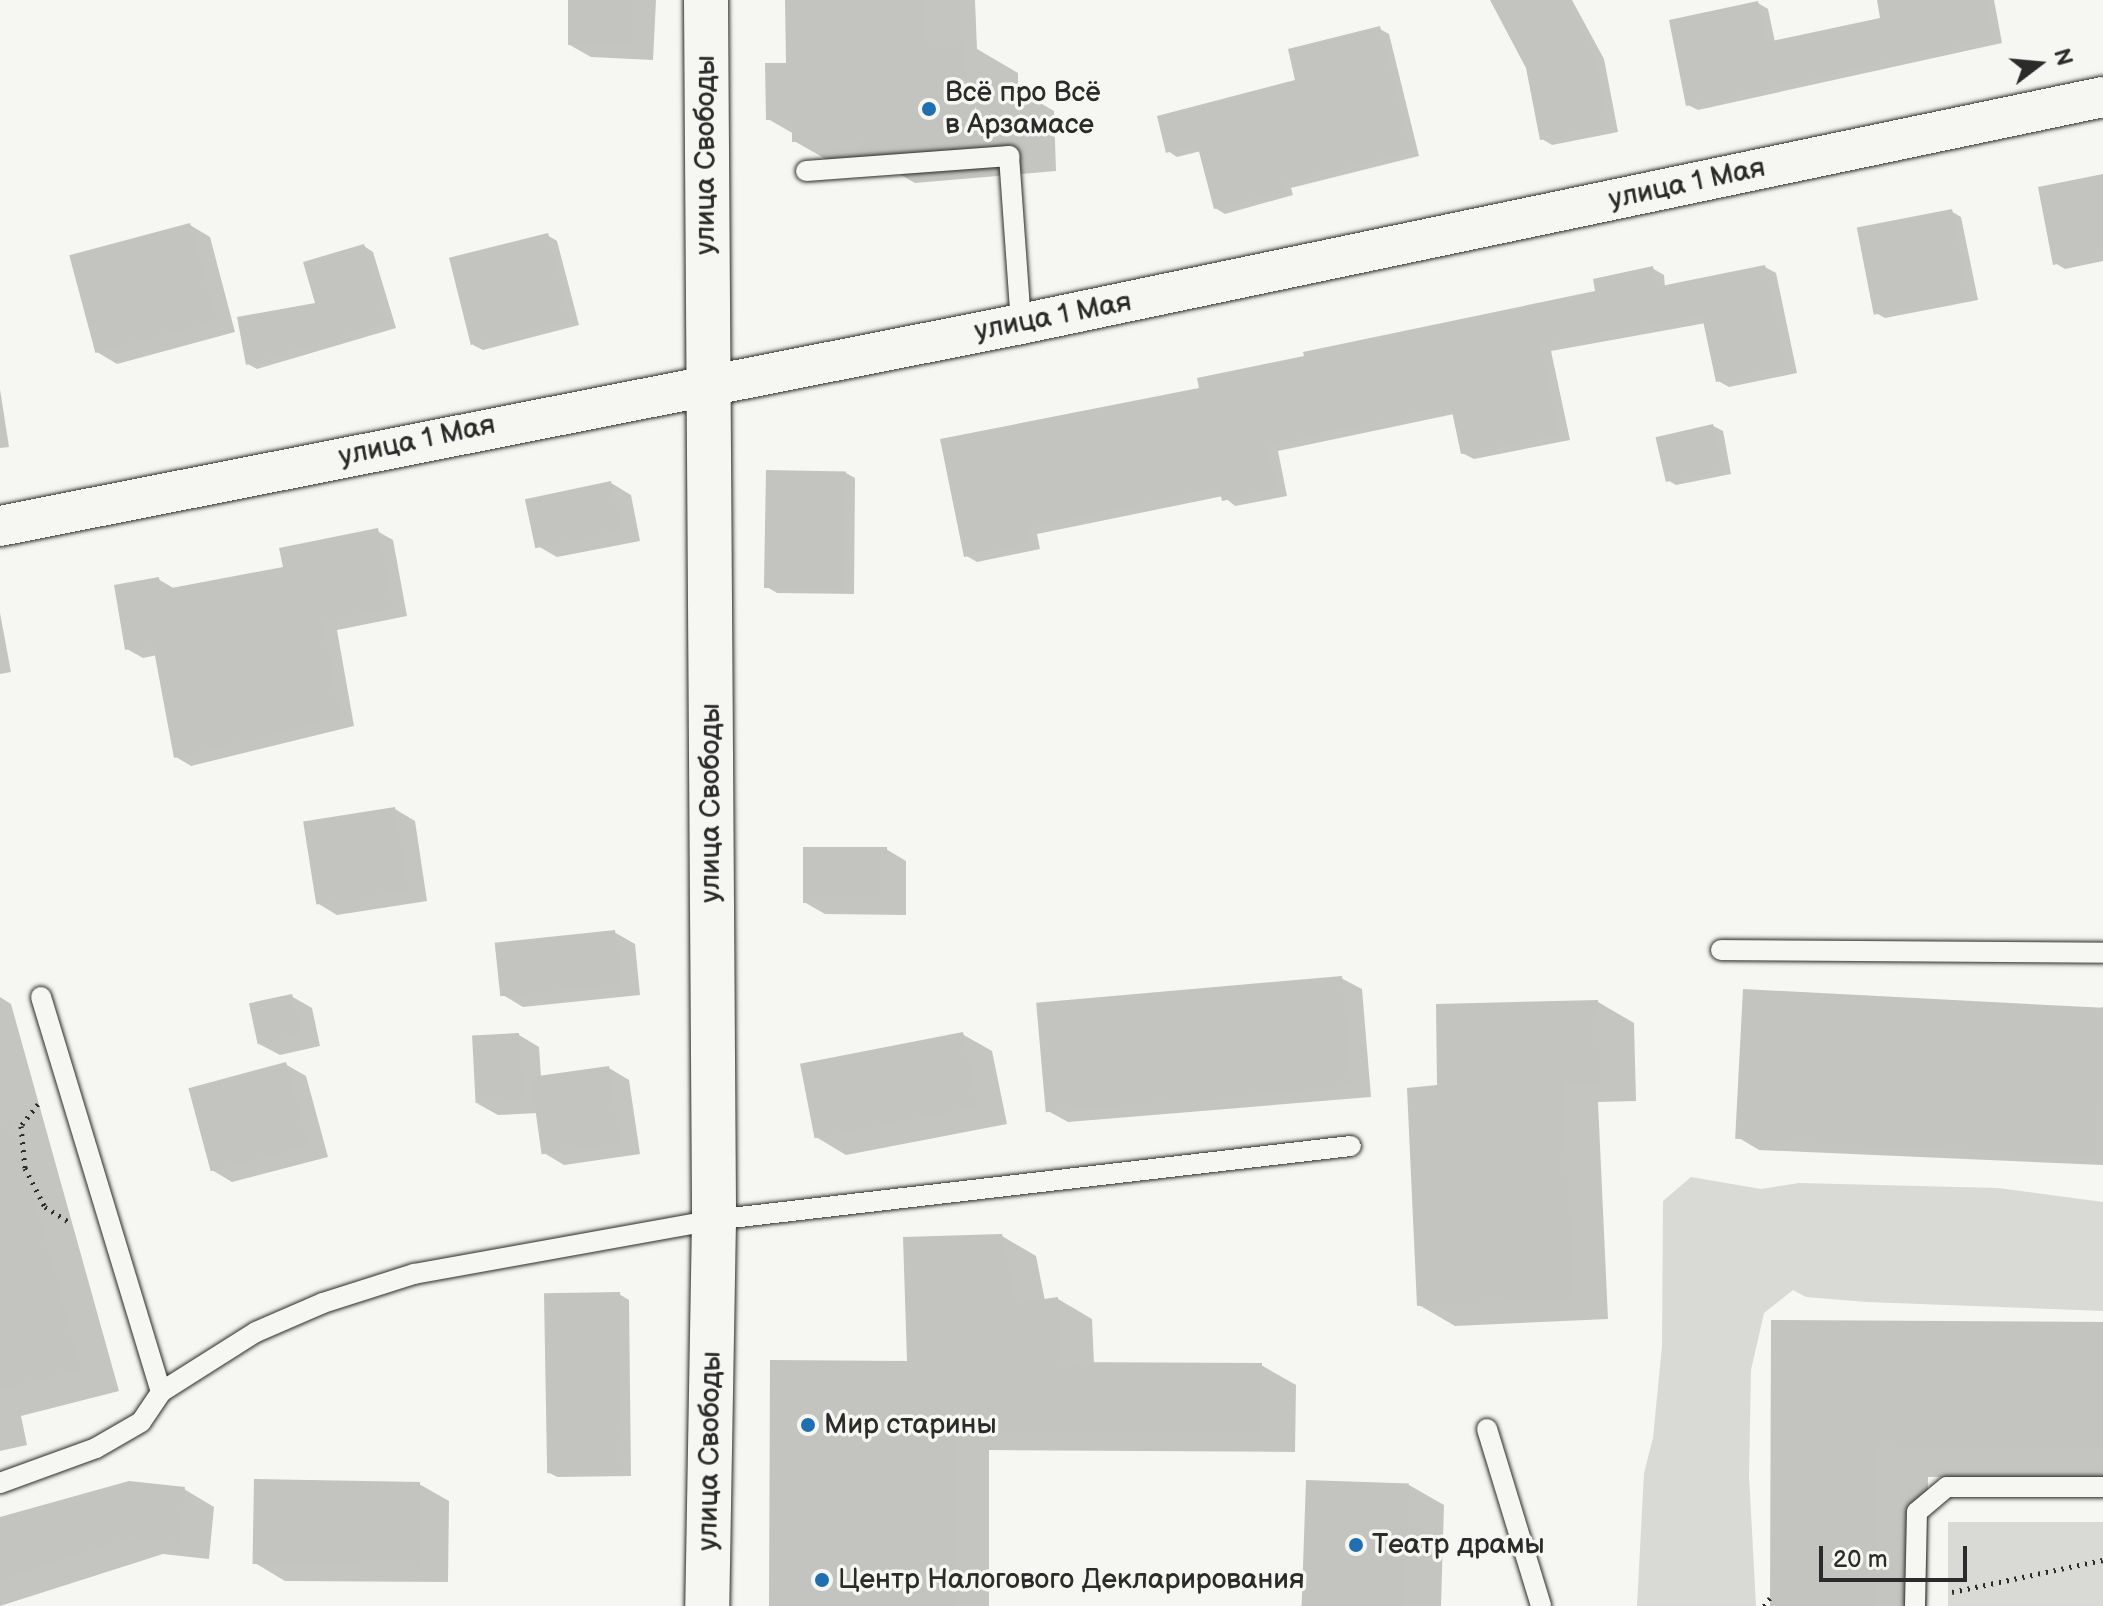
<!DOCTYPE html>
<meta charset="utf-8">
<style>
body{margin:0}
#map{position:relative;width:2103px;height:1606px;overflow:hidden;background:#f6f6f2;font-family:"Balsamiq Sans",sans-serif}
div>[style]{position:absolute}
.green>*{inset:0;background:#d9d9d5;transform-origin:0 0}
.shadow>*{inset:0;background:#0003}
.building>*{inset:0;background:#c3c3c0;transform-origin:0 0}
.path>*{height:5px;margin-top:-2.5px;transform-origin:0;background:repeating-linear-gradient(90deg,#2b2b2b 0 2px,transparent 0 8px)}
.roads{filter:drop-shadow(0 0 2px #2b2b2b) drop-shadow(0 0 2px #2b2b2b)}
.lane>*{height:20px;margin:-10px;padding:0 10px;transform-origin:10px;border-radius:10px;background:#f6f6f2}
.street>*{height:40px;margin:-20px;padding:0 20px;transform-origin:20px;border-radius:20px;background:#f6f6f2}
.secondary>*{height:44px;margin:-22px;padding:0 22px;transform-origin:22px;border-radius:22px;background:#f6f6f2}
.dots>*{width:22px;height:22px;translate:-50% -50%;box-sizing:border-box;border:4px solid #f6f6f2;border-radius:50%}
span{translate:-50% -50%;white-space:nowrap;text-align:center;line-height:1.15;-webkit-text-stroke:7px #f6f6f2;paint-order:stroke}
.poi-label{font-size:28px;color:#2b2b2b}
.left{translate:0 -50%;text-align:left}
.street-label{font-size:28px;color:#2b2b2b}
.north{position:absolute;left:1999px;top:24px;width:80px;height:80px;-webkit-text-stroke:6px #f6f6f2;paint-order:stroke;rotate:74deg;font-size:22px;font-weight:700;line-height:32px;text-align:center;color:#2b2b2b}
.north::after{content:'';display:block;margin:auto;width:28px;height:36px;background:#2b2b2b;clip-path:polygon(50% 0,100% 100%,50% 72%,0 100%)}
.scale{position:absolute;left:1819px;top:1546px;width:148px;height:36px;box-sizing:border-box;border:4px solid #2b2b2b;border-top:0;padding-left:10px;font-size:24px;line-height:28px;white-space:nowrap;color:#2b2b2b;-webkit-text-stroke:6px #f6f6f2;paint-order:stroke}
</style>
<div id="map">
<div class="green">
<div style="clip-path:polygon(1691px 1177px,1761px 1189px,1799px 1183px,1998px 1188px,2103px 1202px,2103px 1311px,1867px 1302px,1806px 1297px,1793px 1290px,1764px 1313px,1751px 1370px,1749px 1475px,1756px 1606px,1637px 1606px,1644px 1473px,1653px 1438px,1662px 1346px,1663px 1201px)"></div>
<div style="left:1948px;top:1522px;width:155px;height:84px"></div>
</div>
<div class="shadow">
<div style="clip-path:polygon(570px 0,656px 0,653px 60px,591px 57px,568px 44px)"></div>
<div style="clip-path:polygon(787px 0,975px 0,977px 49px,1018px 73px,1018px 90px,1054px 111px,1056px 171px,915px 183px,894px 171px,847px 171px,794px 141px,794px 134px,768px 119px,788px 65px)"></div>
<div style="clip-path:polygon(1493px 0,1572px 0,1604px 59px,1618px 132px,1552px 145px,1542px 139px,1528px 67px)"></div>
<div style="clip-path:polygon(1879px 0,1994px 0,2002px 43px,1698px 110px,1688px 105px,1758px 3px,1768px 9px,1775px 42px,1883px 19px)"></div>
<div style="clip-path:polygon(1380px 29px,1389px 34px,1419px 156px,1291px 188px,1293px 195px,1225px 214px,1215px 208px,1201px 151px,1177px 157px,1168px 151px,1298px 81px)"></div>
<div style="clip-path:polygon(2103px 176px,2103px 261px,2065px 269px,2055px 263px)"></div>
<div style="clip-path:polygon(1951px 211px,1961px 217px,1978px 300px,1885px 318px,1876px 313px)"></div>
<div style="clip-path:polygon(190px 225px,210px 237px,235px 332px,117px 364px,97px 352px)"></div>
<div style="clip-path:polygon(547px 235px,557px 241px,579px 325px,483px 350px,473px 345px)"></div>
<div style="clip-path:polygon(364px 246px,373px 252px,396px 328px,257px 369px,248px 364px,317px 304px)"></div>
<div style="clip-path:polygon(1765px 267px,1776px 273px,1797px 373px,1729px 387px,1718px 381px,1706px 323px,1551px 351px,1570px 440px,1474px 459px,1462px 453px,1454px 414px,1278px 451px,1287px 496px,1235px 506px,1223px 496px,1037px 534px,1040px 549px,977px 562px,965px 555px,1201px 389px,1597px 293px,1652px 268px,1664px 275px,1665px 287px)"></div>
<div style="clip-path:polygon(0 389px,9px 447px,0 448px)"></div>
<div style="clip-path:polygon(1713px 426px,1723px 431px,1731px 474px,1676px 485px,1666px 479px)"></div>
<div style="clip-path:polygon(846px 473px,855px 478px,854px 594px,777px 593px,767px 587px)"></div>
<div style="clip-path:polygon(611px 483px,631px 495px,640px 541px,557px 557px,536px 545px)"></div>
<div style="clip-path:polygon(377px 531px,393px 540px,407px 616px,337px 630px,354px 726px,191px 766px,176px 757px,157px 655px,143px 658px,127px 649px,158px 579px,175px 589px,285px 569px)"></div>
<div style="clip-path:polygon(0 613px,11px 672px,0 674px)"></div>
<div style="clip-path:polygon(395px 809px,415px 821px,427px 901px,337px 915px,317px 903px)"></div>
<div style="clip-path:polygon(886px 849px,906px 861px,906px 915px,825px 914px,804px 902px)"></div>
<div style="clip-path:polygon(614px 932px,635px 944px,640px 995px,523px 1007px,503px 995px)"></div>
<div style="clip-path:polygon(1341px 978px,1362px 989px,1371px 1097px,1068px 1122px,1048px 1111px)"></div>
<div style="clip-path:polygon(291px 996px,312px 1008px,320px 1046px,280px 1055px,259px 1044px)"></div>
<div style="clip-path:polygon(0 997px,11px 1004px,119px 1391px,21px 1416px,27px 1445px,0 1451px)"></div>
<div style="clip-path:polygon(1598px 1002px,1634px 1023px,1636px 1101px,1598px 1102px,1608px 1319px,1455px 1326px,1419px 1305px,1440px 1087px)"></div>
<div style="clip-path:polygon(2103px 1007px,2103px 1165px,1759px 1150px,1739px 1138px)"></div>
<div style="clip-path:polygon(962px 1034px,992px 1051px,1007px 1124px,846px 1155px,816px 1137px)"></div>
<div style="clip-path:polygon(519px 1035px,539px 1047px,541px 1077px,609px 1068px,629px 1080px,640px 1154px,564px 1165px,544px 1153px,538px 1113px,498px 1115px,478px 1104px)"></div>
<div style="clip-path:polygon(285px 1064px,306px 1076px,328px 1157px,232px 1182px,212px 1170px)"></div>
<div style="clip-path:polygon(1002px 1236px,1036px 1256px,1045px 1301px,1058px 1299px,1092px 1319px,1094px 1364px,1261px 1365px,1296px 1385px,1295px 1452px,989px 1450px,989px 1606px,771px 1606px,909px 1363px)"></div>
<div style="clip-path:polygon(619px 1294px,629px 1300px,631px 1476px,557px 1477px,548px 1472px)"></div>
<div style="clip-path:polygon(1773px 1322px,2103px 1324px,2103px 1478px,1928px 1477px,1927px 1606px,1772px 1606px)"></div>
<div style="clip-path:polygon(419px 1484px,449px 1501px,448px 1582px,285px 1581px,255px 1563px)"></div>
<div style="clip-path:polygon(1409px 1485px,1444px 1505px,1441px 1606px,1304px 1606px)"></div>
<div style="clip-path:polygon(184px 1489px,214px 1507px,209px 1559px,163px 1554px,0 1606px,0 1519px)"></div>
</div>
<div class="building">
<div style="left:568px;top:0;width:64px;height:45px"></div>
<div style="clip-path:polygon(785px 0,925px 0,926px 42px,966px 41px,966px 80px,1002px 79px,1004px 142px,860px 154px,861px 142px,792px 142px,792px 120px,766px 120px,765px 63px,786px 63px)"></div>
<div style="clip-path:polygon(1490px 0,1567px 0,1595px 52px,1609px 127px,1540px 140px,1526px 68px)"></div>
<div style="clip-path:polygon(1877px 0,1986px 0,1994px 38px,1686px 106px,1669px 20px,1758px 1px,1767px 42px,1880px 18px)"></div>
<div style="clip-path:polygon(1380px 26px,1411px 151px,1283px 183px,1285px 190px,1214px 209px,1197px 144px,1166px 153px,1157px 116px,1295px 80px,1288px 49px)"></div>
<div style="clip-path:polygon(2103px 174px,2103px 254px,2053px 265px,2038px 187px)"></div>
<div style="left:1952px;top:209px;width:89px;height:97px;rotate:79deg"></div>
<div style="left:190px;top:223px;width:101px;height:125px;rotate:75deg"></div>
<div style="left:548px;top:233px;width:90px;height:102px;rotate:76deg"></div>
<div style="clip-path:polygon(364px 244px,387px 323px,246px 365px,237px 317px,315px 303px,303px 262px)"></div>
<div style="clip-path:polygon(1765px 265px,1786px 368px,1716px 382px,1702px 316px,1541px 345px,1559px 434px,1461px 454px,1451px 407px,1267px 445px,1276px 490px,1222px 501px,1219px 488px,1027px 528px,1030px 543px,964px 557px,940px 439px,1199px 388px,1197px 378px,1304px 356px,1303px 352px,1595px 291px,1593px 279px,1653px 266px,1656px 287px)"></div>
<div style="left:1713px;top:424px;width:46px;height:59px;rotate:77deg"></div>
<div style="left:766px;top:470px;width:80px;height:118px;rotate:1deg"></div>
<div style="left:611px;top:481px;width:50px;height:88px;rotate:78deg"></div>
<div style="clip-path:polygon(378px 528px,393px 608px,323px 621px,339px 718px,174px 758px,153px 645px,125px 650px,114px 585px,159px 577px,161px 590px,283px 567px,279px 548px)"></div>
<div style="left:395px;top:807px;width:84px;height:93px;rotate:81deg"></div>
<div style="left:803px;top:847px;width:84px;height:56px"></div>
<div style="left:615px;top:930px;width:54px;height:121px;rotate:84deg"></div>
<div style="left:1342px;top:976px;width:110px;height:307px;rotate:85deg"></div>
<div style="left:1743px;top:989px;width:360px;height:150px;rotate:3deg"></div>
<div style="left:292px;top:994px;width:42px;height:44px;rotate:78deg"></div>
<div style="clip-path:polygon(1598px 1000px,1600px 1082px,1563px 1082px,1573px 1299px,1417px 1306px,1407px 1088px,1437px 1085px,1436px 1004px)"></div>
<div style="left:963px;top:1032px;width:76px;height:166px;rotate:79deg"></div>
<div style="left:519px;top:1033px;width:68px;height:47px;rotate:87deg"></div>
<div style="left:286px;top:1062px;width:86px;height:101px;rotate:75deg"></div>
<div style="left:609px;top:1066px;width:78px;height:79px;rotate:82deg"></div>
<div style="clip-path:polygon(12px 1120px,81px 1369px,0 1390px,0 1122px)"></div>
<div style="clip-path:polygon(1002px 1234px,1016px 1303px,1058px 1297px,1060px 1362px,1262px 1363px,1261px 1433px,955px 1431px,955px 1606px,769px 1606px,770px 1360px,907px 1361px,903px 1237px)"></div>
<div style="left:620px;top:1292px;width:180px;height:76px;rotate:89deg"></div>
<div style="clip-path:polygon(1771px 1320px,2103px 1322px,2103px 1449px,1876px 1447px,1875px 1606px,1770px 1606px)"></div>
<div style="left:254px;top:1479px;width:166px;height:85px;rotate:1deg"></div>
<div style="left:1306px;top:1480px;width:103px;height:126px;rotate:2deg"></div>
<div style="clip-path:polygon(129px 1481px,185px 1487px,179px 1543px,131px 1537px,0 1580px,0 1517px)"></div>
</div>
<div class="path">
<div style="left:38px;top:1104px;width:28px;rotate:128deg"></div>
<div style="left:21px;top:1126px;width:42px;rotate:84.6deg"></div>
<div style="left:25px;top:1168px;width:44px;rotate:62.9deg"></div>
<div style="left:45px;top:1207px;width:31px;rotate:32deg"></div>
<div style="left:1952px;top:1592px;width:154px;rotate:-12deg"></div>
<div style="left:1764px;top:1606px;width:10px;rotate:-53deg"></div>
</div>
<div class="roads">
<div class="lane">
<div style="left:806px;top:171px;width:204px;rotate:-4.2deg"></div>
<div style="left:1009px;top:156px;width:168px;rotate:85.9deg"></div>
<div style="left:1721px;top:950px;width:382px;rotate:0.4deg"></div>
<div style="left:41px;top:997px;width:413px;rotate:73.1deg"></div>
<div style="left:161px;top:1392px;width:112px;rotate:-32.3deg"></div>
<div style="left:256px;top:1332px;width:73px;rotate:-23.4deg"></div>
<div style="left:323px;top:1303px;width:96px;rotate:-17.7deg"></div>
<div style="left:414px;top:1274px;width:305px;rotate:-10.2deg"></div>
<div style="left:714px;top:1220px;width:641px;rotate:-6.63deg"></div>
<div style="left:1487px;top:1429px;width:185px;rotate:73deg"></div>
<div style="left:0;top:1483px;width:102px;rotate:-20deg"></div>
<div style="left:96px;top:1448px;width:52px;rotate:-30deg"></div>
<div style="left:141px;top:1422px;width:36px;rotate:-56deg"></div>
<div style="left:1915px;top:1606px;width:94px;rotate:-88.8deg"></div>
<div style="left:1917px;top:1512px;width:39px;rotate:-40deg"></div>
<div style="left:1947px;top:1487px;width:156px"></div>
</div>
<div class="street">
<div style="left:0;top:526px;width:1041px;rotate:-11.19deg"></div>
<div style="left:1021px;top:324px;width:1106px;rotate:-11.85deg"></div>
</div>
<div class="secondary">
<div style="left:706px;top:0;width:1220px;rotate:89.62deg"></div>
<div style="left:714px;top:1220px;width:386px;rotate:91deg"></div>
</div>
</div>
<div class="dots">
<div style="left:929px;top:109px;background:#1f6fb2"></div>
<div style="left:808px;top:1425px;background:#1f6fb2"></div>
<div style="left:1356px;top:1545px;background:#1f6fb2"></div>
<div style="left:822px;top:1580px;background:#1f6fb2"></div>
</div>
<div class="poi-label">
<span class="left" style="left:945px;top:109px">Всё про Всё<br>в Арзамасе</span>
<span class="left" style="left:824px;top:1425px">Мир старины</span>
<span class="left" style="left:1372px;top:1545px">Театр драмы</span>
<span class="left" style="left:838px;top:1580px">Центр Налогового Декларирования</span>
</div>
<div class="street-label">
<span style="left:706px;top:155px;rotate:-90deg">улица Свободы</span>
<span style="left:1687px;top:184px;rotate:-12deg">улица 1 Мая</span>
<span style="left:1053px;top:317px;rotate:-11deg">улица 1 Мая</span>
<span style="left:417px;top:441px;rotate:-12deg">улица 1 Мая</span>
<span style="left:711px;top:803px;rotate:-90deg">улица Свободы</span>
<span style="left:710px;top:1451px;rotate:-89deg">улица Свободы</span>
</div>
<div class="north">N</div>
<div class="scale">20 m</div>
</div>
